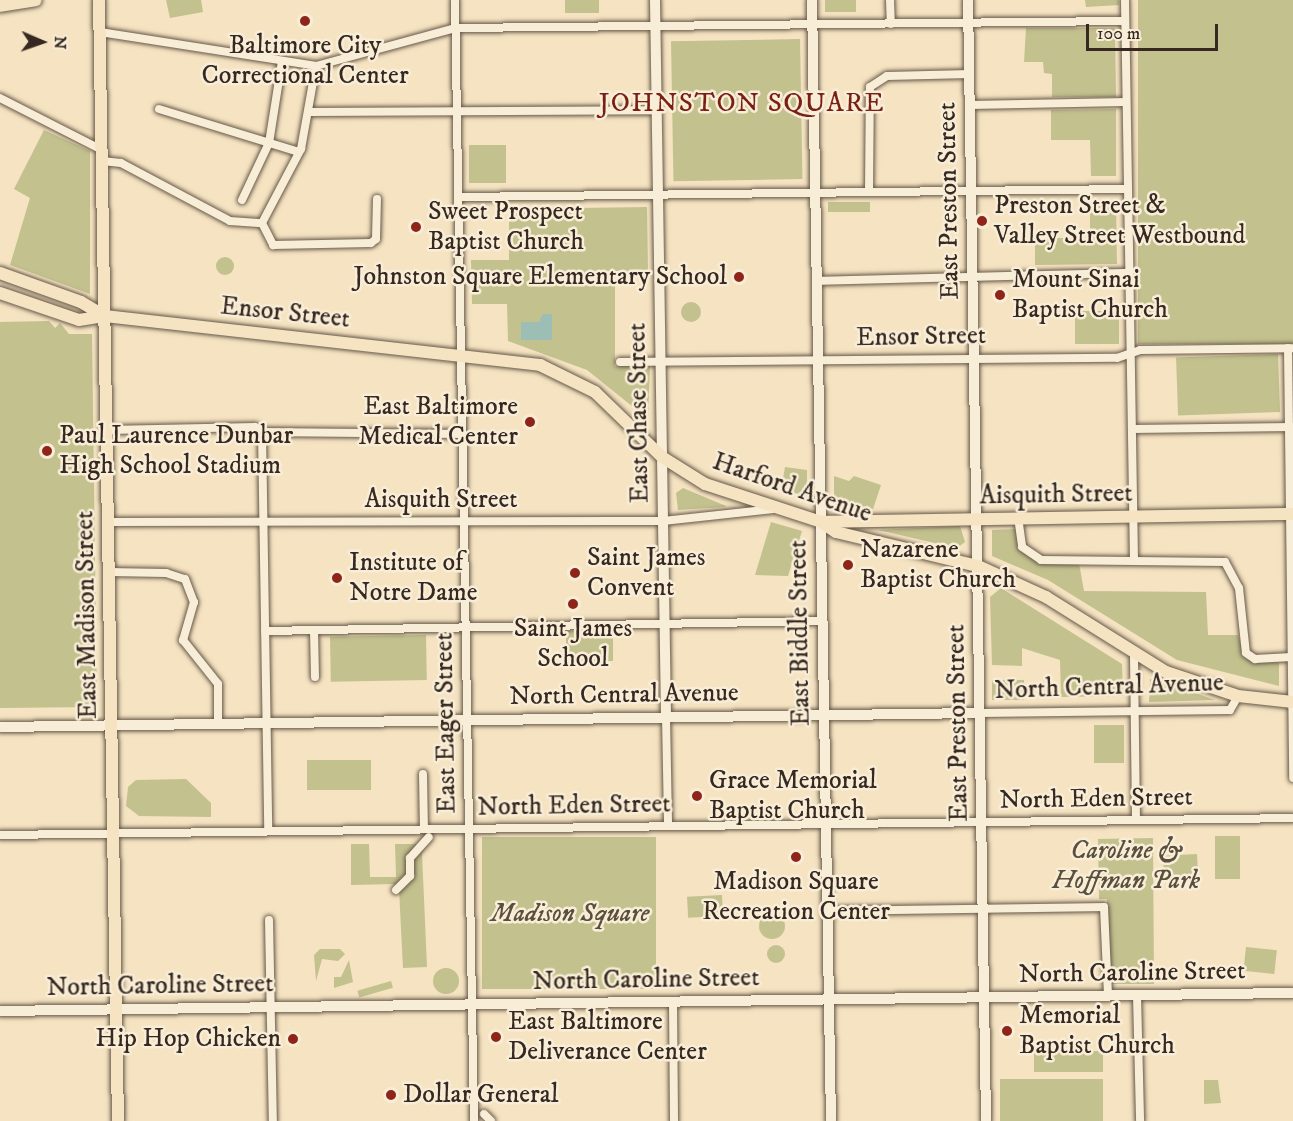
<!DOCTYPE html>
<style>
body{margin:0}
#map{position:relative;width:1293px;height:1121px;overflow:hidden;background:#f5e3c1;font-family:"IM FELL DW Pica",serif}
div>[style]{position:absolute}
.green>*{inset:0;background:#c3c18e;transform-origin:0 0}
.round{border-radius:50%}
.water>*{inset:0;background:#9cbeb5}
.roads{filter:drop-shadow(0 0 2px #665849) drop-shadow(0 0 2px #665849)}
.street>*{height:8px;margin:-4px;padding:0 4px;transform-origin:4px;border-radius:4px;background:#f8edd7}
.secondary>*{height:10px;margin:-5px;padding:0 5px;transform-origin:5px;border-radius:5px;background:#f8edd7}
.primary>*{height:12px;margin:-6px;padding:0 6px;transform-origin:6px;border-radius:6px;background:#f5e3c1}
.dots>*{width:16px;height:16px;translate:-50% -50%;box-sizing:border-box;border:3px solid #f8edd7;border-radius:50%}
span{translate:-50% -50%;white-space:nowrap;text-align:center;line-height:1.15;-webkit-text-stroke:5px #f8edd7;paint-order:stroke}
.poi-label{font-size:26px;color:#372921}
.left{translate:0 -50%;text-align:left}
.right{translate:-100% -50%;text-align:right}
.street-label{font-size:26px;color:#372921}
.park-label{font-size:26px;color:#5a4f3c;font-style:italic}
.neighbourhood-label{font-size:27px;color:#7a1f14;letter-spacing:1.5px}
.north{position:absolute;left:12px;top:12px;width:60px;height:60px;-webkit-text-stroke:4px #f8edd7;paint-order:stroke;rotate:92deg;font-size:16px;font-weight:700;line-height:24px;text-align:center;color:#372921}
.north::after{content:'';display:block;margin:auto;width:21px;height:27px;background:#372921;clip-path:polygon(50% 0,100% 100%,50% 72%,0 100%)}
.scale{position:absolute;left:1086px;top:24px;width:132px;height:27px;box-sizing:border-box;border:3px solid #372921;border-top:0;padding-left:8px;font-size:18px;line-height:21px;white-space:nowrap;color:#372921;-webkit-text-stroke:4px #f8edd7;paint-order:stroke}
</style>
<div id="map">
<div class="green">
<div style="clip-path:polygon(166px 0,201px 0,203px 12px,170px 18px)"></div>
<div style="left:565px;top:0;width:34px;height:13px"></div>
<div style="left:825px;top:0;width:31px;height:12px"></div>
<div style="clip-path:polygon(1085px 0,1119px 0,1119px 5px,1086px 7px)"></div>
<div style="left:1138px;top:0;width:155px;height:344px"></div>
<div style="clip-path:polygon(1026px 28px,1115px 28px,1116px 97px,1052px 97px,1052px 74px,1044px 73px,1043px 62px,1024px 62px)"></div>
<div style="left:800px;top:39px;width:140px;height:129px;rotate:89deg"></div>
<div style="clip-path:polygon(1116px 109px,1116px 176px,1091px 176px,1090px 140px,1051px 140px,1051px 110px)"></div>
<div style="clip-path:polygon(44px 130px,90px 151px,90px 294px,10px 265px,30px 198px,14px 189px)"></div>
<div style="left:506px;top:145px;width:38px;height:37px;rotate:90deg"></div>
<div style="left:870px;top:202px;width:10px;height:42px;rotate:90deg"></div>
<div style="clip-path:polygon(1090px 202px,1116px 202px,1117px 264px,1035px 265px,1035px 238px,1090px 238px)"></div>
<div style="clip-path:polygon(647px 207px,648px 272px,615px 272px,615px 366px,650px 366px,648px 419px,587px 370px,508px 341px,507px 304px,472px 304px,471px 260px,509px 260px,509px 209px)"></div>
<div class="round" style="left:216px;top:257px;width:18px;height:18px"></div>
<div class="round" style="left:681px;top:302px;width:20px;height:20px"></div>
<div style="left:1119px;top:311px;width:33px;height:44px;rotate:90deg"></div>
<div style="clip-path:polygon(49px 321px,55px 328px,60px 323px,69px 334px,92px 334px,97px 707px,0 708px,0 322px)"></div>
<div style="left:1278px;top:354px;width:58px;height:102px;rotate:88deg"></div>
<div style="clip-path:polygon(785px 467px,807px 470px,807px 496px,781px 490px)"></div>
<div style="clip-path:polygon(834px 476px,849px 481px,854px 476px,881px 485px,873px 509px,834px 504px)"></div>
<div style="clip-path:polygon(683px 488px,726px 506px,725px 507px,678px 510px,676px 493px)"></div>
<div style="clip-path:polygon(771px 522px,802px 531px,788px 576px,755px 575px)"></div>
<div style="clip-path:polygon(960px 526px,965px 542px,957px 548px,878px 530px)"></div>
<div style="clip-path:polygon(1016px 529px,1018px 545px,1033px 559px,1079px 563px,1084px 591px,1206px 592px,1208px 635px,1238px 635px,1246px 659px,1279px 663px,1279px 686px,1177px 660px,1048px 580px,992px 556px,992px 530px)"></div>
<div style="clip-path:polygon(1001px 588px,1122px 664px,1123px 696px,1061px 697px,1060px 660px,1022px 648px,1022px 666px,992px 665px,990px 597px)"></div>
<div style="left:613px;top:631px;width:30px;height:47px;rotate:90deg"></div>
<div style="left:426px;top:635px;width:45px;height:96px;rotate:89deg"></div>
<div style="clip-path:polygon(1150px 679px,1156px 679px,1215px 700px,1149px 702px)"></div>
<div style="left:992px;top:680px;width:32px;height:20px"></div>
<div style="left:1094px;top:725px;width:30px;height:38px"></div>
<div style="left:371px;top:760px;width:30px;height:64px;rotate:90deg"></div>
<div style="clip-path:polygon(186px 779px,211px 803px,211px 817px,139px 816px,126px 806px,128px 787px,136px 780px)"></div>
<div style="left:1215px;top:836px;width:25px;height:43px"></div>
<div style="left:656px;top:837px;width:152px;height:174px;rotate:90deg"></div>
<div style="clip-path:polygon(1153px 838px,1154px 984px,1108px 984px,1107px 899px,1099px 899px,1098px 839px)"></div>
<div style="clip-path:polygon(351px 844px,369px 844px,370px 877px,396px 877px,395px 844px,427px 844px,422px 853px,427px 967px,403px 968px,399px 889px,394px 884px,351px 885px)"></div>
<div style="left:1197px;top:854px;width:22px;height:34px;rotate:87deg"></div>
<div style="left:722px;top:895px;width:21px;height:35px;rotate:87deg"></div>
<div class="round" style="left:759px;top:913px;width:26px;height:26px"></div>
<div class="round" style="left:767px;top:945px;width:18px;height:18px"></div>
<div style="left:1246px;top:947px;width:31px;height:24px;rotate:6deg"></div>
<div style="clip-path:polygon(320px 949px,340px 949px,345px 954px,338px 961px,322px 959px,316px 981px,314px 955px)"></div>
<div style="clip-path:polygon(349px 960px,353px 982px,334px 988px,334px 977px,341px 977px)"></div>
<div class="round" style="left:433px;top:968px;width:26px;height:26px"></div>
<div style="left:391px;top:981px;width:7px;height:35px;rotate:74deg"></div>
<div style="left:1103px;top:1051px;width:21px;height:69px;rotate:90deg"></div>
<div style="left:1103px;top:1079px;width:42px;height:103px;rotate:90deg"></div>
<div style="clip-path:polygon(1204px 1080px,1218px 1080px,1221px 1103px,1204px 1104px)"></div>
</div>
<div class="water">
<div style="clip-path:polygon(543px 314px,552px 314px,552px 340px,521px 340px,521px 322px,539px 322px)"></div>
</div>
<div class="roads">
<div class="street">
<div style="left:455px;top:0;width:1121px;rotate:89.03deg"></div>
<div style="left:890px;top:0;width:24px;rotate:88deg"></div>
<div style="left:1125px;top:0;width:559px;rotate:89.08deg"></div>
<div style="left:100px;top:32px;width:219px;rotate:8.9deg"></div>
<div style="left:316px;top:66px;width:145px;rotate:-15.2deg"></div>
<div style="left:456px;top:28px;width:669px;rotate:-0.6deg"></div>
<div style="left:0;top:98px;width:114px;rotate:27deg"></div>
<div style="left:970px;top:105px;width:156px;rotate:-1.1deg"></div>
<div style="left:159px;top:109px;width:146px;rotate:17.1deg"></div>
<div style="left:309px;top:112px;width:348px;rotate:-0.3deg"></div>
<div style="left:102px;top:161px;width:19px;rotate:6deg"></div>
<div style="left:121px;top:163px;width:123px;rotate:28deg"></div>
<div style="left:230px;top:221px;width:32px;rotate:4deg"></div>
<div style="left:262px;top:223px;width:25px;rotate:63deg"></div>
<div style="left:273px;top:245px;width:98px;rotate:-1.2deg"></div>
<div style="left:371px;top:243px;width:6px;rotate:-39deg"></div>
<div style="left:376px;top:239px;width:40px;rotate:-88.6deg"></div>
<div style="left:869px;top:192px;width:105px;rotate:-89.5deg"></div>
<div style="left:870px;top:87px;width:20px;rotate:-33deg"></div>
<div style="left:887px;top:76px;width:83px;rotate:-1.4deg"></div>
<div style="left:458px;top:197px;width:670px;rotate:-0.68deg"></div>
<div style="left:242px;top:200px;width:63px;rotate:-64.7deg"></div>
<div style="left:269px;top:143px;width:83px;rotate:-81deg"></div>
<div style="left:262px;top:223px;width:84px;rotate:-62.2deg"></div>
<div style="left:301px;top:149px;width:84px;rotate:-79.8deg"></div>
<div style="left:817px;top:281px;width:312px;rotate:-1.5deg"></div>
<div style="left:1288px;top:348px;width:430px;rotate:89.3deg"></div>
<div style="left:620px;top:362px;width:497px;rotate:-0.5deg"></div>
<div style="left:1117px;top:358px;width:24px;rotate:-19deg"></div>
<div style="left:1140px;top:350px;width:153px;rotate:-0.7deg"></div>
<div style="left:1132px;top:429px;width:160px;rotate:-0.7deg"></div>
<div style="left:107px;top:430px;width:148px;rotate:-1.2deg"></div>
<div style="left:255px;top:427px;width:9px;rotate:36deg"></div>
<div style="left:262px;top:432px;width:201px;rotate:0.6deg"></div>
<div style="left:262px;top:432px;width:399px;rotate:89.1deg"></div>
<div style="left:1018px;top:517px;width:30px;rotate:82deg"></div>
<div style="left:1022px;top:547px;width:23px;rotate:34deg"></div>
<div style="left:1041px;top:560px;width:184px;rotate:0.6deg"></div>
<div style="left:1225px;top:562px;width:30px;rotate:62deg"></div>
<div style="left:1239px;top:588px;width:65px;rotate:83.9deg"></div>
<div style="left:1246px;top:653px;width:11px;rotate:34deg"></div>
<div style="left:1255px;top:659px;width:36px;rotate:-3deg"></div>
<div style="left:108px;top:522px;width:555px;rotate:-0.1deg"></div>
<div style="left:663px;top:521px;width:111px;rotate:-6.2deg"></div>
<div style="left:109px;top:572px;width:57px;rotate:1deg"></div>
<div style="left:166px;top:573px;width:20px;rotate:18deg"></div>
<div style="left:185px;top:579px;width:25px;rotate:69deg"></div>
<div style="left:194px;top:602px;width:40px;rotate:106deg"></div>
<div style="left:183px;top:640px;width:56px;rotate:51.5deg"></div>
<div style="left:218px;top:684px;width:39px;rotate:90deg"></div>
<div style="left:314px;top:630px;width:47px;rotate:88.8deg"></div>
<div style="left:265px;top:631px;width:557px;rotate:-1.03deg"></div>
<div style="left:1134px;top:656px;width:163px;rotate:89.3deg"></div>
<div style="left:980px;top:713px;width:250px;rotate:-0.7deg"></div>
<div style="left:1230px;top:710px;width:16px;rotate:-60deg"></div>
<div style="left:666px;top:717px;width:108px;rotate:88.9deg"></div>
<div style="left:423px;top:774px;width:55px;rotate:89deg"></div>
<div style="left:0;top:835px;width:1293px;rotate:-0.75deg"></div>
<div style="left:396px;top:890px;width:20px;rotate:-45deg"></div>
<div style="left:410px;top:876px;width:18px;rotate:-90deg"></div>
<div style="left:410px;top:858px;width:28px;rotate:-48deg"></div>
<div style="left:827px;top:911px;width:277px;rotate:-0.8deg"></div>
<div style="left:1104px;top:907px;width:89px;rotate:87.4deg"></div>
<div style="left:269px;top:920px;width:201px;rotate:88.9deg"></div>
<div style="left:1137px;top:995px;width:126px;rotate:88.6deg"></div>
<div style="left:673px;top:1002px;width:119px;rotate:89.5deg"></div>
<div style="left:484px;top:1114px;width:10px;rotate:45deg"></div>
</div>
<div class="secondary">
<div style="left:655px;top:0;width:717px;rotate:89.12deg"></div>
<div style="left:812px;top:0;width:1121px;rotate:89.03deg"></div>
<div style="left:968px;top:0;width:1121px;rotate:89.08deg"></div>
<div style="left:0;top:727px;width:980px;rotate:-0.82deg"></div>
<div style="left:0;top:1011px;width:1293px;rotate:-0.8deg"></div>
</div>
<div class="primary">
<div style="left:99px;top:0;width:1121px;rotate:89.03deg"></div>
<div style="left:0;top:6px;width:36px;rotate:-9deg"></div>
<div style="left:0;top:273px;width:86px;rotate:19.7deg"></div>
<div style="left:81px;top:302px;width:27px;rotate:31deg"></div>
<div style="left:0;top:293px;width:83px;rotate:18.9deg"></div>
<div style="left:79px;top:320px;width:25px;rotate:-9deg"></div>
<div style="left:104px;top:316px;width:439px;rotate:6.4deg"></div>
<div style="left:540px;top:365px;width:61px;rotate:26.1deg"></div>
<div style="left:595px;top:392px;width:93px;rotate:44.1deg"></div>
<div style="left:662px;top:457px;width:51px;rotate:32.1deg"></div>
<div style="left:705px;top:484px;width:122px;rotate:18.1deg"></div>
<div style="left:821px;top:522px;width:18px;rotate:34deg"></div>
<div style="left:836px;top:532px;width:146px;rotate:13.5deg"></div>
<div style="left:978px;top:566px;width:75px;rotate:24.5deg"></div>
<div style="left:1046px;top:597px;width:142px;rotate:32deg"></div>
<div style="left:1166px;top:672px;width:76px;rotate:18.4deg"></div>
<div style="left:1238px;top:696px;width:55px;rotate:6.2deg"></div>
<div style="left:821px;top:522px;width:472px;rotate:-1deg"></div>
</div>
</div>
<div class="dots">
<div style="left:305px;top:21px;background:#8f2418"></div>
<div style="left:982px;top:221px;background:#8f2418"></div>
<div style="left:416px;top:227px;background:#8f2418"></div>
<div style="left:739px;top:277px;background:#8f2418"></div>
<div style="left:1000px;top:295px;background:#8f2418"></div>
<div style="left:530px;top:422px;background:#8f2418"></div>
<div style="left:47px;top:451px;background:#8f2418"></div>
<div style="left:848px;top:565px;background:#8f2418"></div>
<div style="left:575px;top:573px;background:#8f2418"></div>
<div style="left:337px;top:578px;background:#8f2418"></div>
<div style="left:573px;top:604px;background:#8f2418"></div>
<div style="left:697px;top:796px;background:#8f2418"></div>
<div style="left:796px;top:857px;background:#8f2418"></div>
<div style="left:1007px;top:1031px;background:#8f2418"></div>
<div style="left:496px;top:1037px;background:#8f2418"></div>
<div style="left:293px;top:1039px;background:#8f2418"></div>
<div style="left:391px;top:1095px;background:#8f2418"></div>
</div>
<div class="poi-label">
<span style="left:305px;top:61px">Baltimore City<br>Correctional Center</span>
<span class="left" style="left:994px;top:221px">Preston Street &amp;<br>Valley Street Westbound</span>
<span class="left" style="left:428px;top:227px">Sweet Prospect<br>Baptist Church</span>
<span class="right" style="left:727px;top:277px">Johnston Square Elementary School</span>
<span class="left" style="left:1012px;top:295px">Mount Sinai<br>Baptist Church</span>
<span class="right" style="left:518px;top:422px">East Baltimore<br>Medical Center</span>
<span class="left" style="left:59px;top:451px">Paul Laurence Dunbar<br>High School Stadium</span>
<span class="left" style="left:860px;top:565px">Nazarene<br>Baptist Church</span>
<span class="left" style="left:587px;top:573px">Saint James<br>Convent</span>
<span class="left" style="left:349px;top:578px">Institute of<br>Notre Dame</span>
<span style="left:573px;top:644px">Saint James<br>School</span>
<span class="left" style="left:709px;top:796px">Grace Memorial<br>Baptist Church</span>
<span style="left:796px;top:897px">Madison Square<br>Recreation Center</span>
<span class="left" style="left:1019px;top:1031px">Memorial<br>Baptist Church</span>
<span class="left" style="left:508px;top:1037px">East Baltimore<br>Deliverance Center</span>
<span class="right" style="left:281px;top:1039px">Hip Hop Chicken</span>
<span class="left" style="left:403px;top:1095px">Dollar General</span>
</div>
<div class="street-label">
<span style="left:949px;top:201px;rotate:-91deg">East Preston Street</span>
<span style="left:285px;top:313px;rotate:6deg">Ensor Street</span>
<span style="left:921px;top:337px;rotate:-1deg">Ensor Street</span>
<span style="left:639px;top:413px;rotate:-91deg">East Chase Street</span>
<span style="left:792px;top:488px;rotate:19deg">Harford Avenue</span>
<span style="left:1056px;top:495px;rotate:-1deg">Aisquith Street</span>
<span style="left:441px;top:500px">Aisquith Street</span>
<span style="left:87px;top:615px;rotate:-91deg">East Madison Street</span>
<span style="left:800px;top:633px;rotate:-91deg">East Biddle Street</span>
<span style="left:1109px;top:687px;rotate:-2deg">North Central Avenue</span>
<span style="left:624px;top:695px;rotate:-1deg">North Central Avenue</span>
<span style="left:446px;top:723px;rotate:-91deg">East Eager Street</span>
<span style="left:958px;top:723px;rotate:-91deg">East Preston Street</span>
<span style="left:1096px;top:799px;rotate:-1deg">North Eden Street</span>
<span style="left:574px;top:806px;rotate:-1deg">North Eden Street</span>
<span style="left:1132px;top:973px;rotate:-1deg">North Caroline Street</span>
<span style="left:646px;top:980px;rotate:-1deg">North Caroline Street</span>
<span style="left:160px;top:986px;rotate:-1deg">North Caroline Street</span>
</div>
<div class="park-label">
<span style="left:1126px;top:866px">Caroline &amp;<br>Hoffman Park</span>
<span style="left:570px;top:914px">Madison Square</span>
</div>
<div class="neighbourhood-label">
<span style="left:742px;top:104px">JOHNSTON SQUARE</span>
</div>
<div class="north">N</div>
<div class="scale">100 m</div>
</div>
